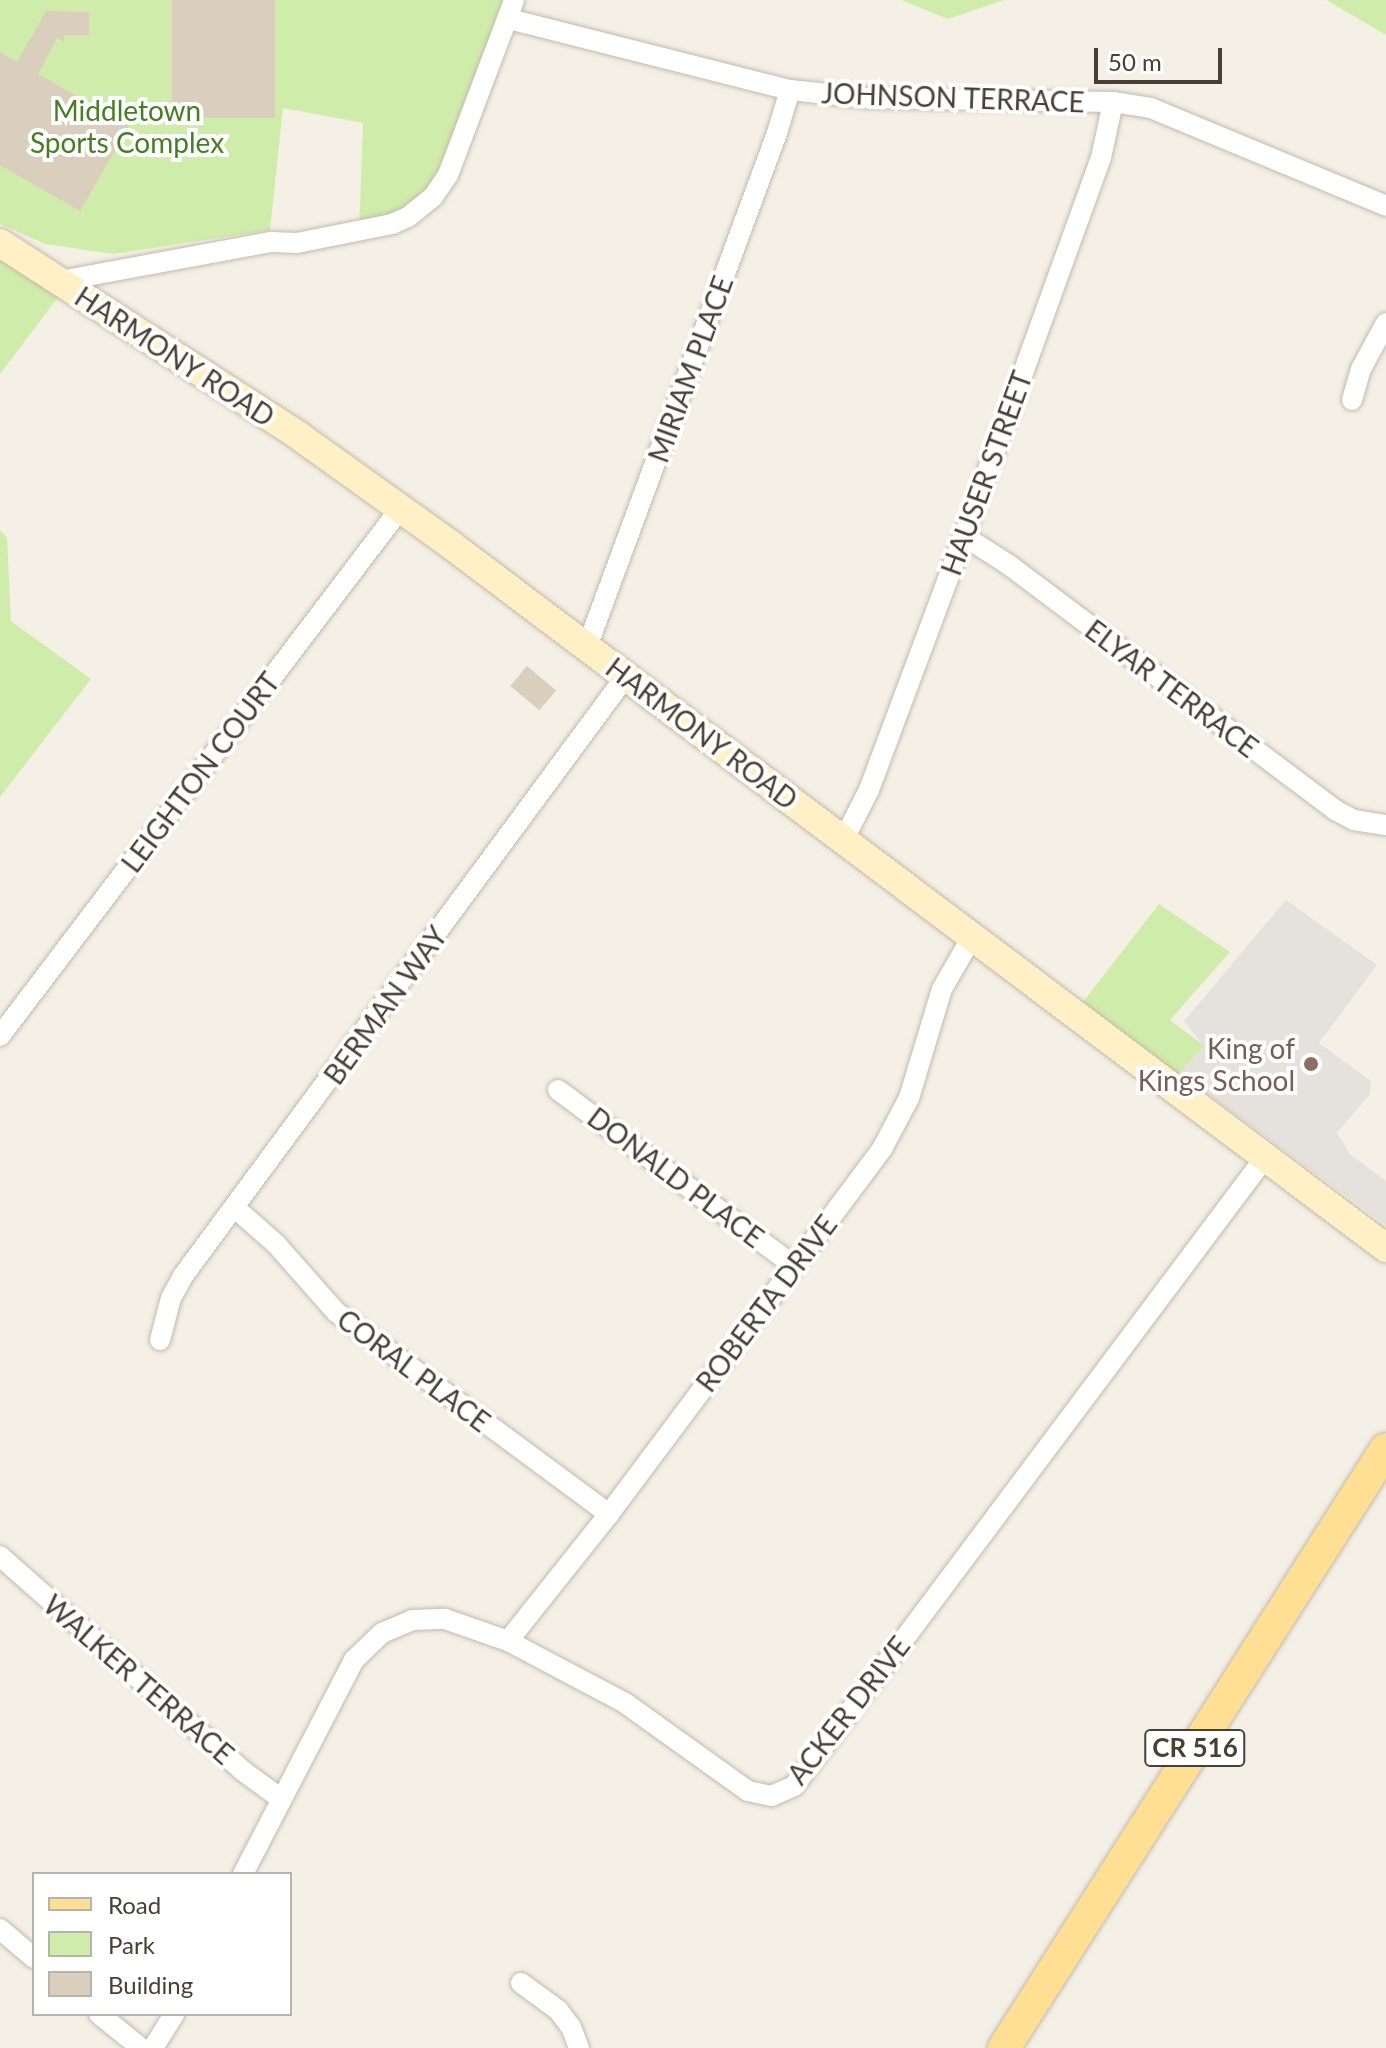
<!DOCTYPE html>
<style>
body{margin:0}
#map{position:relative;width:1386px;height:2048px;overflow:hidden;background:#f4f0e6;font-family:Lato,sans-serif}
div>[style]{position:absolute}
.green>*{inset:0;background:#d0ecab}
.parking>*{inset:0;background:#e5e2de}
.building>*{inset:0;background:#dacebd;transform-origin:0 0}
.roads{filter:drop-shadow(0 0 2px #c3baab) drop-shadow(0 0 2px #c3baab)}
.street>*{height:20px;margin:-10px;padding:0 10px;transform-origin:10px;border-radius:10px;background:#fff}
.secondary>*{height:28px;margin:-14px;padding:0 14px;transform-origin:14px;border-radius:14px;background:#fff0c5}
.primary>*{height:32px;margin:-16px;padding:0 16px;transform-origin:16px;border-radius:16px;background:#ffdf94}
.dots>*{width:22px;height:22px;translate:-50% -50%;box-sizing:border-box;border:4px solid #fff;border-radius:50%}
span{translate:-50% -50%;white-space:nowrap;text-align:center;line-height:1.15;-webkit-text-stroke:8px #fff;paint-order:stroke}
.shield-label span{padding:2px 6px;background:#fff;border:2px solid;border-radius:6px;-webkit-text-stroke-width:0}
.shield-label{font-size:26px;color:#484034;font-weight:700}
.street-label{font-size:28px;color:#484034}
.park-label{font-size:28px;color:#477e23}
.education-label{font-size:28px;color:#785e54}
.right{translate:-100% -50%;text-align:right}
.legend{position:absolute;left:32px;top:1872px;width:260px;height:144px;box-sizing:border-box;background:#fff;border:2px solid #b6b3ae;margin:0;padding:10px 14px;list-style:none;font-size:24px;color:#484034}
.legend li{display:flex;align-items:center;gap:16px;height:40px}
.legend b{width:40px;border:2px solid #b6b3ae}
.scale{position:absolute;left:1094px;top:48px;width:128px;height:36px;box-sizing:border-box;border:4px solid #484034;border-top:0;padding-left:10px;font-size:24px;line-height:28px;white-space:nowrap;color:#484034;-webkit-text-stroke:6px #fff;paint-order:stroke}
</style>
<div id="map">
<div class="green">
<div style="clip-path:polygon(0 0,507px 0,420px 215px,359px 234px,363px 123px,283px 108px,270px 230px,113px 254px,45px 244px,0 224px)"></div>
<div style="clip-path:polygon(901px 0,1004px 0,948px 19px)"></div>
<div style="clip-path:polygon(1326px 0,1386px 0,1386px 35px)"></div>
<div style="clip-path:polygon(0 247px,65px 288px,0 374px)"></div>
<div style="clip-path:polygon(0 530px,7px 537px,11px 621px,91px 679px,0 797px)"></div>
<div style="clip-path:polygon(1159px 904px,1230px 952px,1170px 1020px,1205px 1046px,1176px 1080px,1079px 1007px)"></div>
</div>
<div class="parking">
<div style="clip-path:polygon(1286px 900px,1377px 965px,1319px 1043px,1371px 1081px,1370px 1094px,1337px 1133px,1350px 1154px,1386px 1181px,1386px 1225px,1179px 1073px,1204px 1046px,1184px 1021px)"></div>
</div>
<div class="building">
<div style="left:172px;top:0;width:103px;height:118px"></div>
<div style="clip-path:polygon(46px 11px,89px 12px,89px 35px,64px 35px,64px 42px,57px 38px,38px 74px,129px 126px,80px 211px,0 165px,0 52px,17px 62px)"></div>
<div style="left:527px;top:666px;width:38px;height:26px;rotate:40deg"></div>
</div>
<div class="roads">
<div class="street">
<div style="left:509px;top:19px;width:290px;rotate:14.2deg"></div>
<div style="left:790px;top:90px;width:76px;rotate:6deg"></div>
<div style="left:866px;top:98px;width:247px;rotate:0.9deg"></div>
<div style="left:1113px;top:102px;width:38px;rotate:9deg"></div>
<div style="left:1151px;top:108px;width:255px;rotate:22.6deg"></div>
<div style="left:60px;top:281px;width:215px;rotate:-10.5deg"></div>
<div style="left:271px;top:242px;width:26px;rotate:2deg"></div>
<div style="left:297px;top:243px;width:97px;rotate:-11.3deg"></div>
<div style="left:392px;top:224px;width:17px;rotate:-24deg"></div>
<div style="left:408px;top:217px;width:32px;rotate:-39deg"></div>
<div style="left:433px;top:197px;width:27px;rotate:-56deg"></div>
<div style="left:448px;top:175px;width:187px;rotate:-69.3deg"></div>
<div style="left:1352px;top:400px;width:32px;rotate:-74deg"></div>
<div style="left:1361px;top:369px;width:52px;rotate:-61.5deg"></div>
<div style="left:964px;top:536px;width:54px;rotate:32.8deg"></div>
<div style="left:1009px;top:565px;width:408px;rotate:36.9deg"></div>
<div style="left:1335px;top:810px;width:21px;rotate:28deg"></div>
<div style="left:1354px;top:820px;width:32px;rotate:9deg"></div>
<div style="left:587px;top:647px;width:548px;rotate:-69.71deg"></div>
<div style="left:777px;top:133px;width:45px;rotate:-73.2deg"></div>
<div style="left:844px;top:839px;width:55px;rotate:-63deg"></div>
<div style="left:869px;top:790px;width:271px;rotate:-69.5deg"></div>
<div style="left:964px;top:536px;width:402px;rotate:-70.1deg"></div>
<div style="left:1101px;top:158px;width:57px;rotate:-77.9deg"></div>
<div style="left:0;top:1036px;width:662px;rotate:-52.8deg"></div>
<div style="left:558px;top:1090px;width:293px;rotate:36.7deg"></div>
<div style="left:235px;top:1208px;width:55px;rotate:41.3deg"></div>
<div style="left:276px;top:1244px;width:91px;rotate:48.6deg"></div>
<div style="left:336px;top:1312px;width:340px;rotate:36.5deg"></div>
<div style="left:160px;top:1340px;width:43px;rotate:-75.3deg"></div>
<div style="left:171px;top:1298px;width:25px;rotate:-61deg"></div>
<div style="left:183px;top:1276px;width:746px;rotate:-53.56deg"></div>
<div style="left:0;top:1556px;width:324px;rotate:41.5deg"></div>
<div style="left:243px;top:1771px;width:46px;rotate:36.1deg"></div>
<div style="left:508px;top:1641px;width:162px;rotate:-51.5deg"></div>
<div style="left:609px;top:1514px;width:456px;rotate:-53.2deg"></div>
<div style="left:882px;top:1149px;width:58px;rotate:-62.1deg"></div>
<div style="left:909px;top:1098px;width:114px;rotate:-73.2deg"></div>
<div style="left:942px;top:989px;width:60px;rotate:-60deg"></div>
<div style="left:243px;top:1874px;width:241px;rotate:-62.6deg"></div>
<div style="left:354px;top:1660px;width:39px;rotate:-44deg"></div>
<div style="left:382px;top:1633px;width:33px;rotate:-23deg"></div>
<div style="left:412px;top:1620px;width:33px;rotate:-2deg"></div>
<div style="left:445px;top:1619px;width:67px;rotate:19.2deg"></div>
<div style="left:508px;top:1641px;width:132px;rotate:27.9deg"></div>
<div style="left:625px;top:1703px;width:151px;rotate:35.6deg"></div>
<div style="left:748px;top:1791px;width:24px;rotate:12deg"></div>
<div style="left:771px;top:1796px;width:25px;rotate:-23deg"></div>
<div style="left:794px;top:1786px;width:787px;rotate:-53.16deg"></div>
<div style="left:0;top:1929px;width:45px;rotate:40.5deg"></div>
<div style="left:521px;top:1983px;width:46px;rotate:36.1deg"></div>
<div style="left:558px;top:2010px;width:21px;rotate:53deg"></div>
<div style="left:571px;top:2027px;width:22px;rotate:69deg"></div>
<div style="left:99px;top:2014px;width:54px;rotate:39deg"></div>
<div style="left:153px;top:2048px;width:40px;rotate:-58deg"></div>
</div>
<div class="secondary">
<div style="left:0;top:243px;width:356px;rotate:32.8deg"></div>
<div style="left:299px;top:436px;width:187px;rotate:35.6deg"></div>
<div style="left:451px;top:545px;width:1170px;rotate:36.94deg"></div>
</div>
<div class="primary">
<div style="left:1004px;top:2048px;width:710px;rotate:-57.47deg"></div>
</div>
</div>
<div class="dots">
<div style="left:1311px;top:1064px;background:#8d6e63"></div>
</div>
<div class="shield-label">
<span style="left:1195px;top:1748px">CR 516</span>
</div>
<div class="street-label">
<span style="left:953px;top:97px;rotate:2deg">JOHNSON TERRACE</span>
<span style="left:175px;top:356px;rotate:33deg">HARMONY ROAD</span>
<span style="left:690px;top:369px;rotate:-70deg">MIRIAM PLACE</span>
<span style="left:986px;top:473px;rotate:-70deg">HAUSER STREET</span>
<span style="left:1172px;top:688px;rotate:37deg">ELYAR TERRACE</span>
<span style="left:702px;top:733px;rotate:37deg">HARMONY ROAD</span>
<span style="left:200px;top:772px;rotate:-53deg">LEIGHTON COURT</span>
<span style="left:385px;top:1005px;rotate:-54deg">BERMAN WAY</span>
<span style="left:676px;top:1177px;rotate:37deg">DONALD PLACE</span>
<span style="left:766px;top:1303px;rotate:-53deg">ROBERTA DRIVE</span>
<span style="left:414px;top:1370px;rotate:37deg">CORAL PLACE</span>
<span style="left:139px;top:1679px;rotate:41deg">WALKER TERRACE</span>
<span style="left:848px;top:1710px;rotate:-52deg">ACKER DRIVE</span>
</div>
<div class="park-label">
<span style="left:127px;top:126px">Middletown<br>Sports Complex</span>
</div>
<div class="education-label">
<span class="right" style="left:1295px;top:1064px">King of<br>Kings School</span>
</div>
<ul class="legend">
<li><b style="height:10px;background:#ffdf94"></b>Road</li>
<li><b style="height:22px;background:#d0ecab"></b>Park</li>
<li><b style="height:22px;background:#dacebd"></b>Building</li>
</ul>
<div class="scale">50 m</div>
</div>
